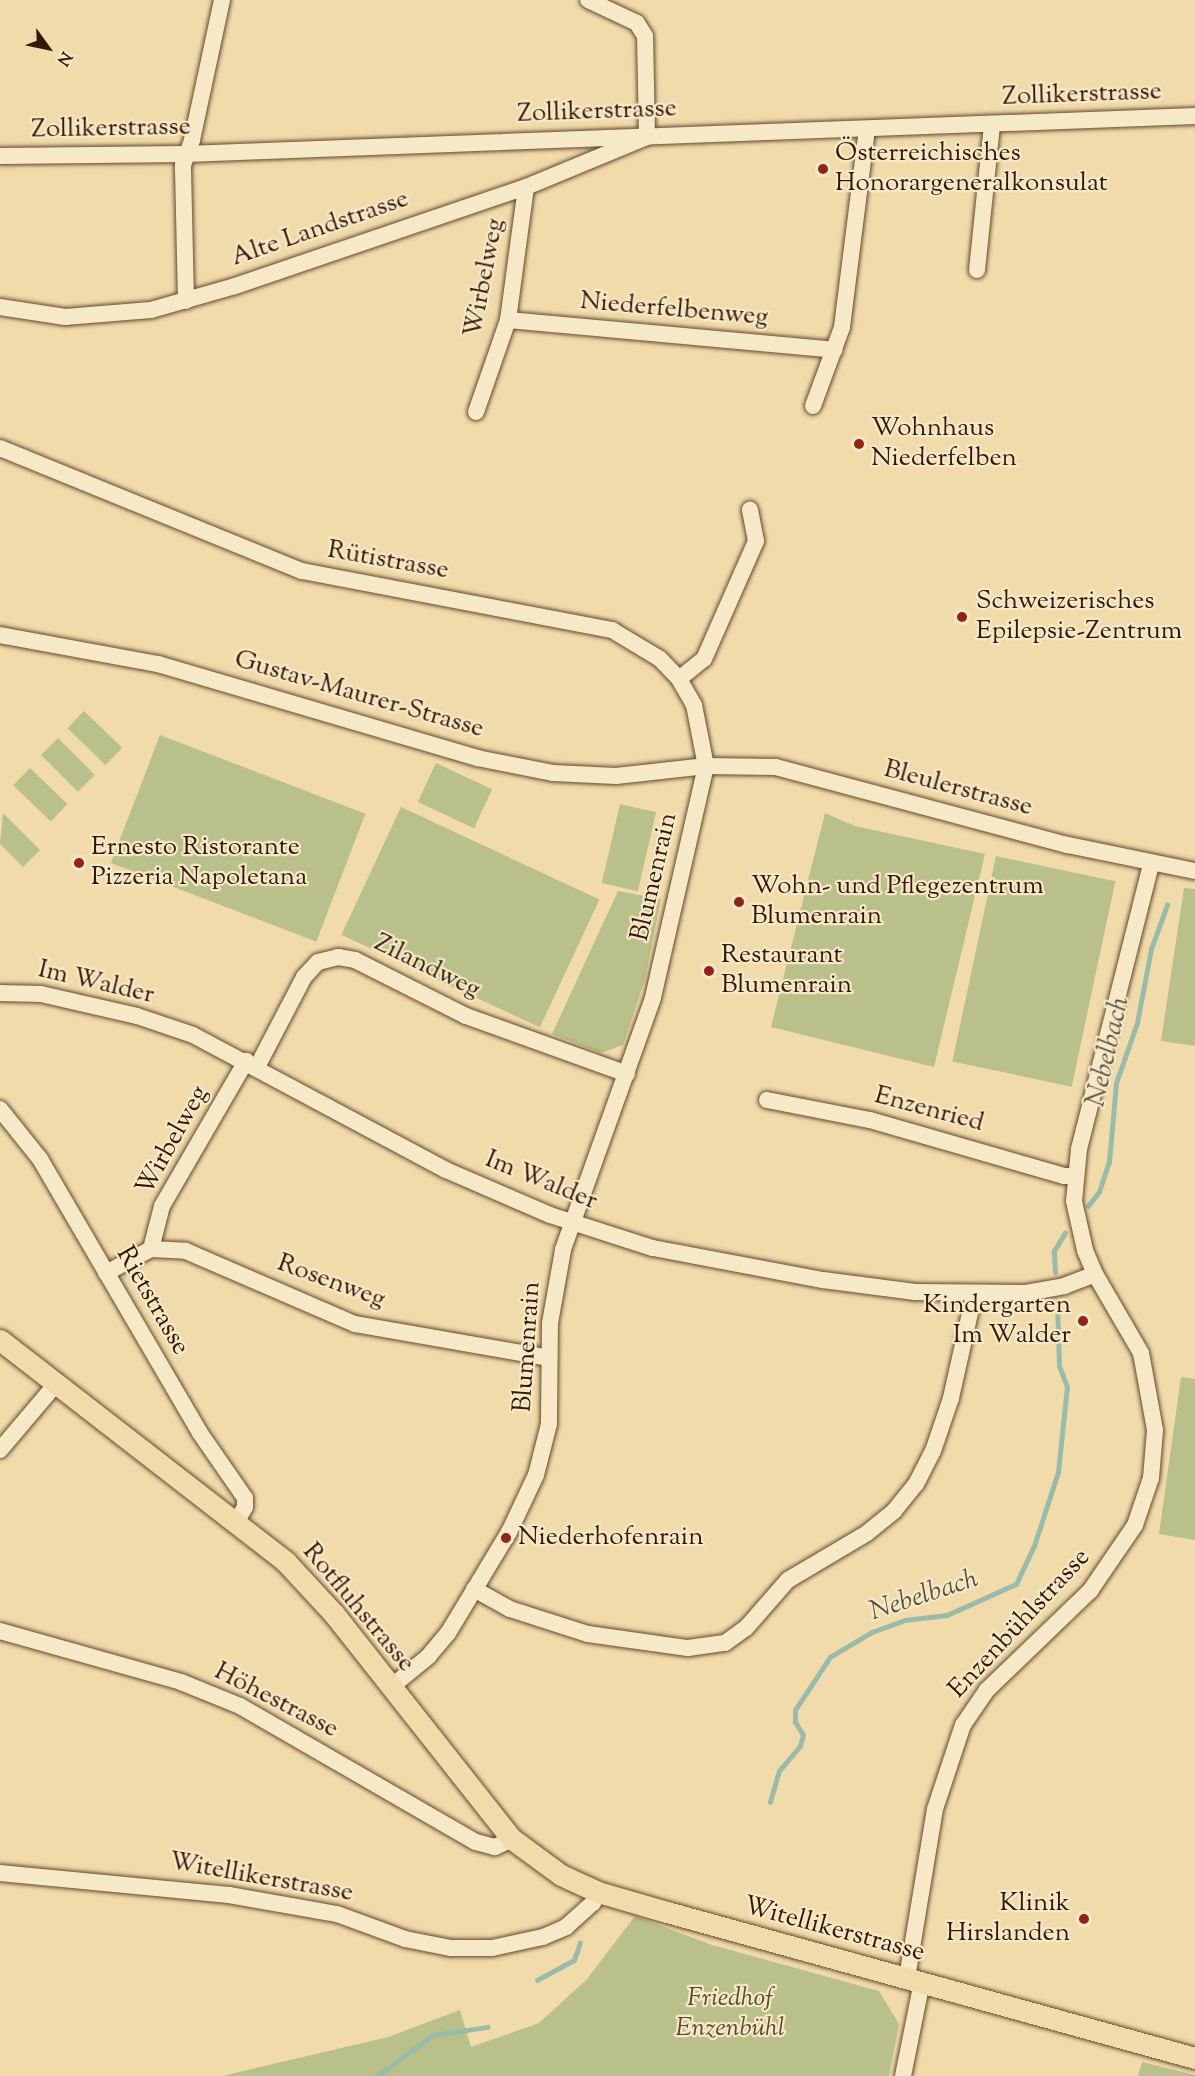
<!DOCTYPE html>
<meta charset="utf-8">
<style>
body{margin:0}
#map{position:relative;width:1195px;height:2076px;overflow:hidden;background:#f2dbab;font-family:"Sorts Mill Goudy",serif}
div>[style]{position:absolute}
.green>*{inset:0;background:#b9c08a;transform-origin:0 0}
.stream>*{height:4.5px;margin:-2.25px;padding:0 2.25px;transform-origin:2.25px;border-radius:2.25px;background:#9bbbaa}
.roads{filter:drop-shadow(0 0 2px #63492e) drop-shadow(0 0 2px #63492e)}
.minor>*{height:16px;margin:-8px;padding:0 8px;transform-origin:8px;border-radius:8px;background:#f7e8c8}
.major>*{height:21px;margin:-10.5px;padding:0 10.5px;transform-origin:10.5px;border-radius:10.5px;background:#f2dbab}
.dots>*{width:16px;height:16px;translate:-50% -50%;box-sizing:border-box;border:3px solid #f7e8c8;border-radius:50%}
span{translate:-50% -50%;white-space:nowrap;text-align:center;line-height:1.15;-webkit-text-stroke:4.5px #f7e8c8;paint-order:stroke}
.street-label{font-size:26px;color:#331805}
.poi-label{font-size:26px;color:#331805}
.left{translate:0 -50%;text-align:left}
.right{translate:-100% -50%;text-align:right}
.park-label{font-size:26px;color:#5b4a2d;font-style:italic}
.water-label{font-size:27px;color:#57513f;font-style:italic}
.north{position:absolute;left:18px;top:18px;width:60px;height:60px;-webkit-text-stroke:4px #f7e8c8;paint-order:stroke;rotate:123deg;font-size:16px;font-weight:700;line-height:24px;text-align:center;color:#331805}
.north::after{content:'';display:block;margin:auto;width:21px;height:27px;background:#331805;clip-path:polygon(50% 0,100% 100%,50% 72%,0 100%)}
</style>
<div id="map">
<div class="green">
<div style="left:84px;top:711px;width:53px;height:24px;rotate:44deg"></div>
<div style="left:160px;top:735px;width:220px;height:137px;rotate:21deg"></div>
<div style="left:58px;top:738px;width:52px;height:24px;rotate:45deg"></div>
<div style="left:436px;top:763px;width:62px;height:43px;rotate:25deg"></div>
<div style="left:30px;top:768px;width:52px;height:24px;rotate:44deg"></div>
<div style="left:620px;top:804px;width:37px;height:81px;rotate:13deg"></div>
<div style="left:401px;top:807px;width:219px;height:141px;rotate:25deg"></div>
<div style="clip-path:polygon(3px 813px,40px 850px,23px 867px,0 844px)"></div>
<div style="clip-path:polygon(825px 813px,855px 826px,985px 854px,934px 1067px,771px 1027px)"></div>
<div style="left:996px;top:856px;width:122px;height:210px;rotate:12deg"></div>
<div style="clip-path:polygon(1184px 888px,1195px 889px,1195px 1046px,1161px 1041px)"></div>
<div style="clip-path:polygon(618px 891px,661px 899px,645px 979px,623px 1045px,601px 1053px,552px 1034px)"></div>
<div style="clip-path:polygon(1181px 1377px,1195px 1379px,1195px 1540px,1159px 1534px)"></div>
<div style="clip-path:polygon(635px 1916px,712px 1945px,879px 1991px,899px 2024px,889px 2076px,222px 2076px,388px 2037px,460px 2010px,471px 2047px,539px 2023px,587px 1979px)"></div>
<div style="clip-path:polygon(1142px 2062px,1195px 2075px,1195px 2076px,1138px 2076px)"></div>
</div>
<div class="stream">
<div style="left:1088px;top:1206px;width:18px;rotate:-52deg"></div>
<div style="left:1099px;top:1192px;width:32px;rotate:-72deg"></div>
<div style="left:1109px;top:1162px;width:79px;rotate:-84.9deg"></div>
<div style="left:1116px;top:1083px;width:64px;rotate:-70.7deg"></div>
<div style="left:1137px;top:1023px;width:75px;rotate:-79.3deg"></div>
<div style="left:1151px;top:949px;width:47px;rotate:-70deg"></div>
<div style="left:1055px;top:1273px;width:22px;rotate:-93deg"></div>
<div style="left:1054px;top:1251px;width:21px;rotate:-59deg"></div>
<div style="left:770px;top:1802px;width:32px;rotate:-74deg"></div>
<div style="left:779px;top:1771px;width:33px;rotate:-50deg"></div>
<div style="left:800px;top:1746px;width:11px;rotate:-75deg"></div>
<div style="left:803px;top:1735px;width:15px;rotate:-122deg"></div>
<div style="left:795px;top:1722px;width:12px;rotate:-90deg"></div>
<div style="left:795px;top:1710px;width:64px;rotate:-56.6deg"></div>
<div style="left:830px;top:1657px;width:49px;rotate:-30.8deg"></div>
<div style="left:872px;top:1632px;width:35px;rotate:-20deg"></div>
<div style="left:905px;top:1620px;width:42px;rotate:-6.8deg"></div>
<div style="left:947px;top:1615px;width:76px;rotate:-24.2deg"></div>
<div style="left:1016px;top:1584px;width:42px;rotate:-64.7deg"></div>
<div style="left:1034px;top:1546px;width:78px;rotate:-72deg"></div>
<div style="left:1058px;top:1472px;width:85px;rotate:-84deg"></div>
<div style="left:1067px;top:1387px;width:22px;rotate:-111deg"></div>
<div style="left:1059px;top:1366px;width:64px;rotate:-91.8deg"></div>
<div style="left:537px;top:1980px;width:42px;rotate:-28.4deg"></div>
<div style="left:574px;top:1960px;width:18px;rotate:-71deg"></div>
<div style="left:377px;top:2076px;width:69px;rotate:-36.2deg"></div>
<div style="left:433px;top:2035px;width:55px;rotate:-8.4deg"></div>
</div>
<div class="roads">
<div class="minor">
<div style="left:0;top:156px;width:186px;rotate:-0.6deg"></div>
<div style="left:186px;top:154px;width:1010px;rotate:-2.16deg"></div>
<div style="left:977px;top:270px;width:147px;rotate:-84.1deg"></div>
<div style="left:186px;top:301px;width:136px;rotate:-91.3deg"></div>
<div style="left:183px;top:165px;width:27px;rotate:-70deg"></div>
<div style="left:192px;top:140px;width:143px;rotate:-77.9deg"></div>
<div style="left:0;top:307px;width:66px;rotate:8.7deg"></div>
<div style="left:65px;top:317px;width:86px;rotate:-4.7deg"></div>
<div style="left:151px;top:310px;width:87px;rotate:-15.9deg"></div>
<div style="left:235px;top:286px;width:307px;rotate:-18.8deg"></div>
<div style="left:526px;top:187px;width:131px;rotate:-22.5deg"></div>
<div style="left:647px;top:137px;width:101px;rotate:-91.1deg"></div>
<div style="left:645px;top:36px;width:15px;rotate:-122deg"></div>
<div style="left:637px;top:23px;width:54px;rotate:-154.9deg"></div>
<div style="left:508px;top:320px;width:328px;rotate:5.2deg"></div>
<div style="left:813px;top:406px;width:84px;rotate:-69.8deg"></div>
<div style="left:842px;top:327px;width:199px;rotate:-82.8deg"></div>
<div style="left:476px;top:412px;width:97px;rotate:-70.8deg"></div>
<div style="left:508px;top:320px;width:134px;rotate:-82.3deg"></div>
<div style="left:0;top:448px;width:326px;rotate:22.2deg"></div>
<div style="left:302px;top:571px;width:316px;rotate:10.8deg"></div>
<div style="left:612px;top:630px;width:56px;rotate:31.1deg"></div>
<div style="left:660px;top:659px;width:28px;rotate:46deg"></div>
<div style="left:679px;top:679px;width:30px;rotate:60deg"></div>
<div style="left:694px;top:705px;width:62px;rotate:78.9deg"></div>
<div style="left:706px;top:766px;width:238px;rotate:102.9deg"></div>
<div style="left:653px;top:998px;width:268px;rotate:109.7deg"></div>
<div style="left:563px;top:1250px;width:74px;rotate:100.1deg"></div>
<div style="left:550px;top:1323px;width:101px;rotate:90.6deg"></div>
<div style="left:549px;top:1424px;width:53px;rotate:104.3deg"></div>
<div style="left:536px;top:1475px;width:63px;rotate:115.3deg"></div>
<div style="left:509px;top:1532px;width:118px;rotate:121.1deg"></div>
<div style="left:448px;top:1633px;width:30px;rotate:130deg"></div>
<div style="left:429px;top:1656px;width:49px;rotate:140.8deg"></div>
<div style="left:0;top:635px;width:161px;rotate:10.4deg"></div>
<div style="left:158px;top:664px;width:333px;rotate:16.4deg"></div>
<div style="left:477px;top:758px;width:77px;rotate:11.2deg"></div>
<div style="left:553px;top:773px;width:63px;rotate:2.7deg"></div>
<div style="left:616px;top:776px;width:91px;rotate:-6.3deg"></div>
<div style="left:706px;top:766px;width:70px;rotate:0.8deg"></div>
<div style="left:776px;top:767px;width:302px;rotate:15deg"></div>
<div style="left:1068px;top:845px;width:130px;rotate:11.6deg"></div>
<div style="left:679px;top:679px;width:32px;rotate:-39deg"></div>
<div style="left:704px;top:659px;width:129px;rotate:-66.2deg"></div>
<div style="left:756px;top:541px;width:32px;rotate:-101deg"></div>
<div style="left:0;top:993px;width:41px;rotate:1.4deg"></div>
<div style="left:41px;top:994px;width:98px;rotate:12.9deg"></div>
<div style="left:137px;top:1016px;width:59px;rotate:18.7deg"></div>
<div style="left:193px;top:1035px;width:287px;rotate:28.1deg"></div>
<div style="left:446px;top:1170px;width:113px;rotate:23.4deg"></div>
<div style="left:550px;top:1215px;width:108px;rotate:17.8deg"></div>
<div style="left:653px;top:1248px;width:173px;rotate:10.7deg"></div>
<div style="left:823px;top:1280px;width:93px;rotate:7.4deg"></div>
<div style="left:915px;top:1292px;width:111px;rotate:0.5deg"></div>
<div style="left:1026px;top:1293px;width:39px;rotate:-10deg"></div>
<div style="left:1064px;top:1286px;width:33px;rotate:-21deg"></div>
<div style="left:257px;top:1067px;width:102px;rotate:-62.4deg"></div>
<div style="left:304px;top:977px;width:21px;rotate:-47deg"></div>
<div style="left:318px;top:962px;width:21px;rotate:-14deg"></div>
<div style="left:338px;top:957px;width:17px;rotate:10deg"></div>
<div style="left:355px;top:960px;width:124px;rotate:26.8deg"></div>
<div style="left:466px;top:1016px;width:171px;rotate:19.8deg"></div>
<div style="left:767px;top:1100px;width:105px;rotate:11deg"></div>
<div style="left:870px;top:1120px;width:202px;rotate:16.1deg"></div>
<div style="left:1064px;top:1176px;width:11px"></div>
<div style="left:0;top:1109px;width:64px;rotate:51.3deg"></div>
<div style="left:40px;top:1159px;width:317px;rotate:59.7deg"></div>
<div style="left:200px;top:1433px;width:79px;rotate:55.3deg"></div>
<div style="left:245px;top:1498px;width:9px;rotate:90deg"></div>
<div style="left:245px;top:1507px;width:16px;rotate:120deg"></div>
<div style="left:151px;top:1249px;width:44px;rotate:-75.7deg"></div>
<div style="left:162px;top:1206px;width:168px;rotate:-59.9deg"></div>
<div style="left:106px;top:1273px;width:51px;rotate:-28.1deg"></div>
<div style="left:151px;top:1249px;width:35px;rotate:3deg"></div>
<div style="left:186px;top:1251px;width:184px;rotate:23.4deg"></div>
<div style="left:355px;top:1324px;width:197px;rotate:9.9deg"></div>
<div style="left:0;top:1450px;width:87px;rotate:-49.7deg"></div>
<div style="left:474px;top:1589px;width:41px;rotate:29.1deg"></div>
<div style="left:510px;top:1609px;width:82px;rotate:17.8deg"></div>
<div style="left:588px;top:1634px;width:101px;rotate:8deg"></div>
<div style="left:688px;top:1648px;width:37px;rotate:-8deg"></div>
<div style="left:725px;top:1643px;width:26px;rotate:-36deg"></div>
<div style="left:746px;top:1628px;width:64px;rotate:-48.8deg"></div>
<div style="left:788px;top:1580px;width:92px;rotate:-30.7deg"></div>
<div style="left:867px;top:1533px;width:35px;rotate:-39deg"></div>
<div style="left:894px;top:1511px;width:35px;rotate:-51deg"></div>
<div style="left:916px;top:1484px;width:37px;rotate:-63deg"></div>
<div style="left:933px;top:1451px;width:56px;rotate:-71.2deg"></div>
<div style="left:951px;top:1398px;width:106px;rotate:-77.4deg"></div>
<div style="left:0;top:1631px;width:188px;rotate:15.7deg"></div>
<div style="left:181px;top:1682px;width:64px;rotate:22.1deg"></div>
<div style="left:240px;top:1706px;width:272px;rotate:30deg"></div>
<div style="left:476px;top:1842px;width:20px;rotate:15deg"></div>
<div style="left:495px;top:1847px;width:19px;rotate:-25deg"></div>
<div style="left:0;top:1873px;width:230px;rotate:5.5deg"></div>
<div style="left:229px;top:1895px;width:110px;rotate:10deg"></div>
<div style="left:337px;top:1914px;width:72px;rotate:20.2deg"></div>
<div style="left:405px;top:1939px;width:47px;rotate:11.1deg"></div>
<div style="left:451px;top:1948px;width:41px"></div>
<div style="left:492px;top:1948px;width:52px;rotate:-12.2deg"></div>
<div style="left:543px;top:1937px;width:25px;rotate:-23deg"></div>
<div style="left:566px;top:1927px;width:36px;rotate:-42deg"></div>
<div style="left:593px;top:1903px;width:12px;rotate:-66deg"></div>
<div style="left:907px;top:1978px;width:171px;rotate:-80.6deg"></div>
<div style="left:935px;top:1809px;width:89px;rotate:-71.6deg"></div>
<div style="left:963px;top:1725px;width:42px;rotate:-55.6deg"></div>
<div style="left:987px;top:1690px;width:143px;rotate:-43.9deg"></div>
<div style="left:1090px;top:1591px;width:80px;rotate:-55.7deg"></div>
<div style="left:1135px;top:1525px;width:50px;rotate:-71.2deg"></div>
<div style="left:1151px;top:1478px;width:48px;rotate:-85.2deg"></div>
<div style="left:1155px;top:1430px;width:78px;rotate:-100.3deg"></div>
<div style="left:1141px;top:1353px;width:91px;rotate:-120.2deg"></div>
<div style="left:1095px;top:1274px;width:26px;rotate:-113deg"></div>
<div style="left:1085px;top:1250px;width:50px;rotate:-102.7deg"></div>
<div style="left:1074px;top:1201px;width:52px;rotate:-84.5deg"></div>
<div style="left:1079px;top:1149px;width:294px;rotate:-75.8deg"></div>
<div style="left:903px;top:2076px;width:96px;rotate:-78.6deg"></div>
</div>
<div class="major">
<div style="left:0;top:1340px;width:362px;rotate:37.8deg"></div>
<div style="left:286px;top:1562px;width:71px;rotate:47.3deg"></div>
<div style="left:334px;top:1614px;width:287px;rotate:51.7deg"></div>
<div style="left:512px;top:1839px;width:61px;rotate:36.3deg"></div>
<div style="left:561px;top:1875px;width:41px;rotate:24.7deg"></div>
<div style="left:598px;top:1892px;width:72px;rotate:16.2deg"></div>
<div style="left:667px;top:1912px;width:548px;rotate:15.46deg"></div>
</div>
</div>
<div class="dots">
<div style="left:823px;top:169px;background:#8f2418"></div>
<div style="left:859px;top:444px;background:#8f2418"></div>
<div style="left:962px;top:617px;background:#8f2418"></div>
<div style="left:79px;top:863px;background:#8f2418"></div>
<div style="left:739px;top:902px;background:#8f2418"></div>
<div style="left:709px;top:971px;background:#8f2418"></div>
<div style="left:1083px;top:1321px;background:#8f2418"></div>
<div style="left:506px;top:1538px;background:#8f2418"></div>
<div style="left:1084px;top:1919px;background:#8f2418"></div>
</div>
<div class="street-label">
<span style="left:1082px;top:95px;rotate:-2deg">Zollikerstrasse</span>
<span style="left:597px;top:112px;rotate:-2deg">Zollikerstrasse</span>
<span style="left:111px;top:129px;rotate:-1deg">Zollikerstrasse</span>
<span style="left:320px;top:229px;rotate:-19deg">Alte Landstrasse</span>
<span style="left:485px;top:278px;rotate:-79deg">Wirbelweg</span>
<span style="left:674px;top:310px;rotate:5deg">Niederfelbenweg</span>
<span style="left:388px;top:561px;rotate:10deg">Rütistrasse</span>
<span style="left:359px;top:695px;rotate:16deg">Gustav-Maurer-Strasse</span>
<span style="left:958px;top:789px;rotate:15deg">Bleulerstrasse</span>
<span style="left:655px;top:877px;rotate:-77deg">Blumenrain</span>
<span style="left:427px;top:967px;rotate:26deg">Zilandweg</span>
<span style="left:96px;top:983px;rotate:13deg">Im Walder</span>
<span style="left:929px;top:1110px;rotate:15deg">Enzenried</span>
<span style="left:173px;top:1141px;rotate:-61deg">Wirbelweg</span>
<span style="left:541px;top:1181px;rotate:22deg">Im Walder</span>
<span style="left:331px;top:1282px;rotate:20deg">Rosenweg</span>
<span style="left:152px;top:1301px;rotate:60deg">Rietstrasse</span>
<span style="left:528px;top:1347px;rotate:-86deg">Blumenrain</span>
<span style="left:358px;top:1608px;rotate:50deg">Rotfluhstrasse</span>
<span style="left:1020px;top:1624px;rotate:-47deg">Enzenbühlstrasse</span>
<span style="left:276px;top:1701px;rotate:27deg">Höhestrasse</span>
<span style="left:261px;top:1878px;rotate:10deg">Witellikerstrasse</span>
<span style="left:834px;top:1930px;rotate:15deg">Witellikerstrasse</span>
</div>
<div class="poi-label">
<span class="left" style="left:835px;top:169px">Österreichisches<br>Honorargeneralkonsulat</span>
<span class="left" style="left:871px;top:444px">Wohnhaus<br>Niederfelben</span>
<span class="left" style="left:976px;top:617px">Schweizerisches<br>Epilepsie-Zentrum</span>
<span class="left" style="left:91px;top:863px">Ernesto Ristorante<br>Pizzeria Napoletana</span>
<span class="left" style="left:751px;top:902px">Wohn- und Pflegezentrum<br>Blumenrain</span>
<span class="left" style="left:721px;top:971px">Restaurant<br>Blumenrain</span>
<span class="right" style="left:1071px;top:1321px">Kindergarten<br>Im Walder</span>
<span class="left" style="left:518px;top:1538px">Niederhofenrain</span>
<span class="right" style="left:1070px;top:1919px">Klinik<br>Hirslanden</span>
</div>
<div class="park-label">
<span style="left:730px;top:2014px">Friedhof<br>Enzenbühl</span>
</div>
<div class="water-label">
<span style="left:1109px;top:1052px;rotate:-77deg">Nebelbach</span>
<span style="left:924px;top:1596px;rotate:-18deg">Nebelbach</span>
</div>
<div class="north">N</div>
</div>
